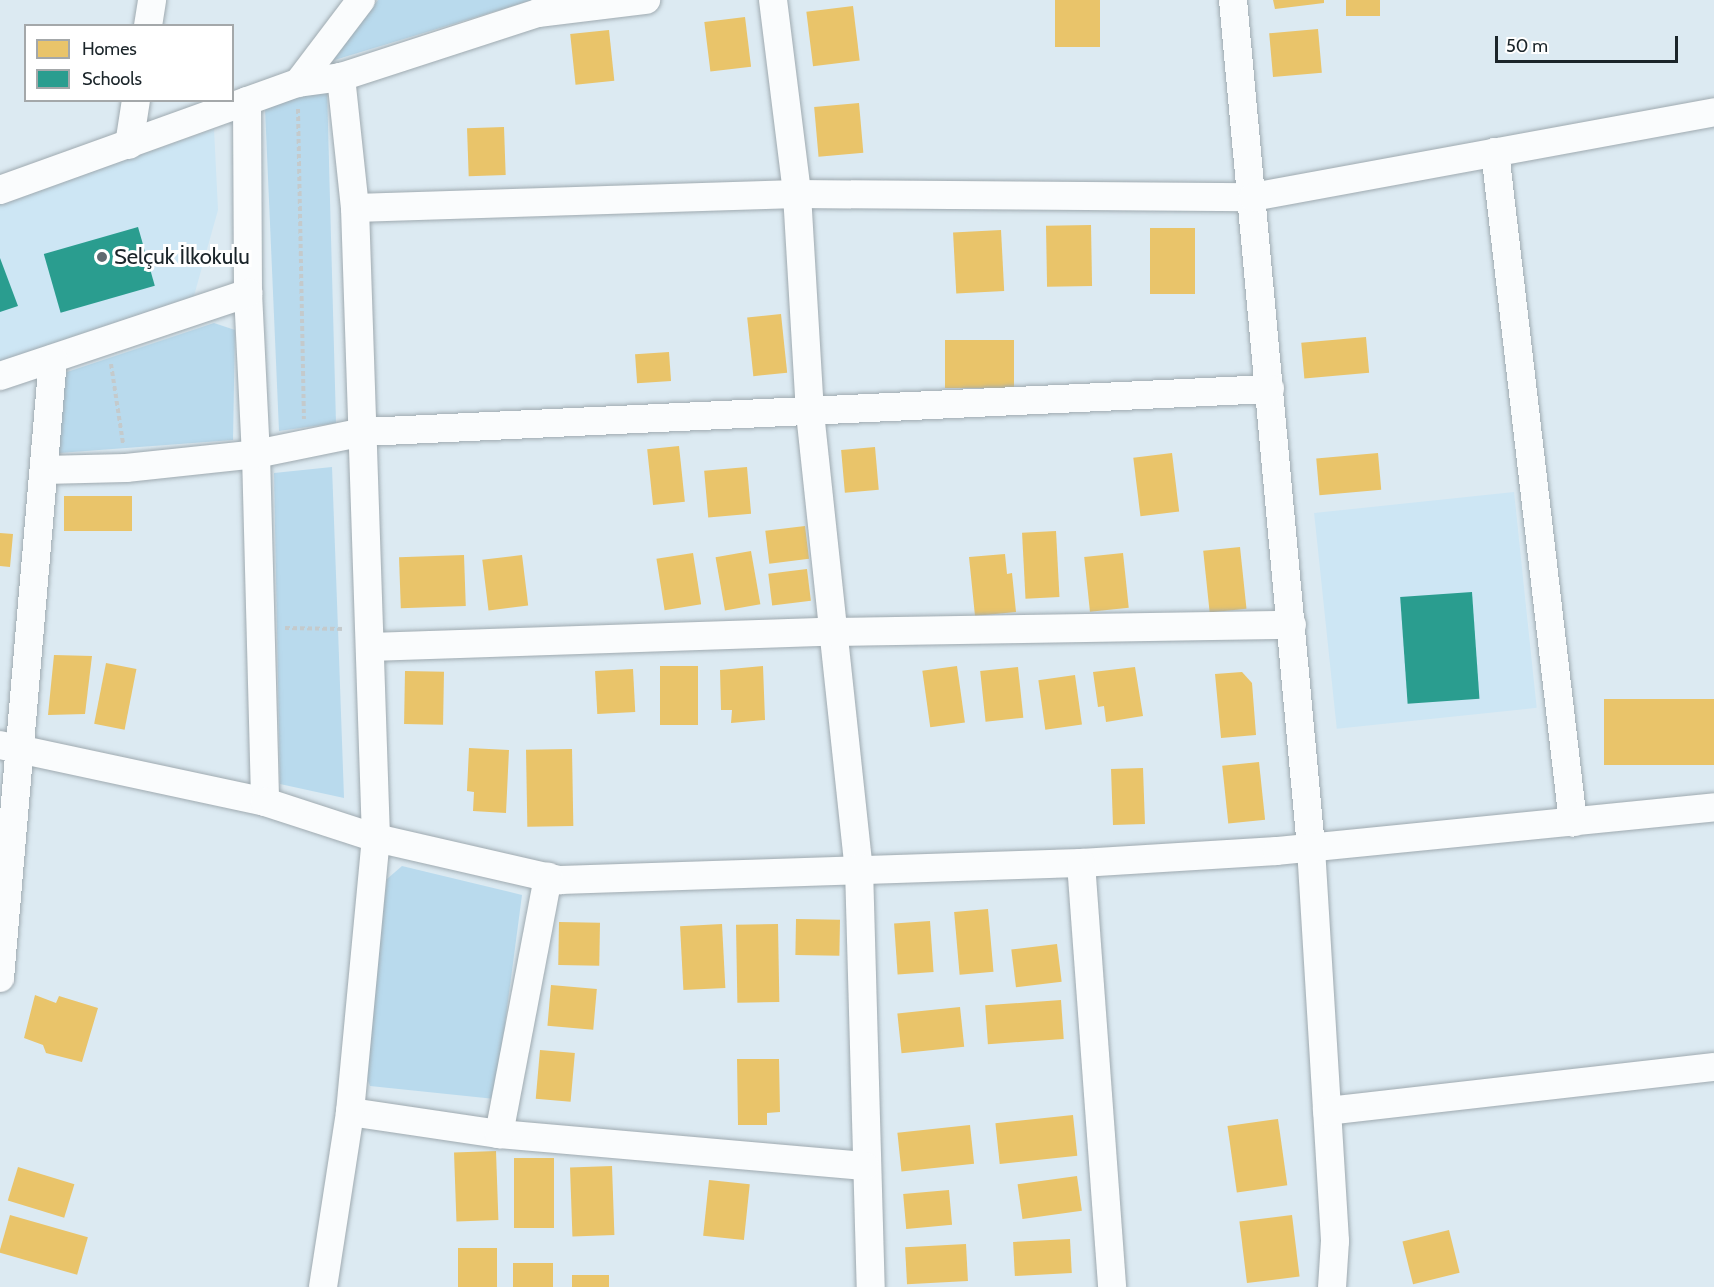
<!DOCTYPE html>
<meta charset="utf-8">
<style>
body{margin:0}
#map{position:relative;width:1714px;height:1287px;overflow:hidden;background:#dceaf2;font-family:Cabin,sans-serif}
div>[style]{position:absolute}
.built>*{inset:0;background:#cde6f4;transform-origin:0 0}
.green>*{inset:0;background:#b9daed}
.homes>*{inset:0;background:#e9c46a;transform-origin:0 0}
.schools>*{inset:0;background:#2a9d8f;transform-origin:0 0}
.path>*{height:4px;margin-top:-2px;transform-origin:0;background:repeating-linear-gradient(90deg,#c4cacc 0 4.5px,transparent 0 7.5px)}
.roads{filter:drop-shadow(0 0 2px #9faab0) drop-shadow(0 0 2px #9faab0)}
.street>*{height:28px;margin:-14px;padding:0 14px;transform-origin:14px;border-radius:14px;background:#fafcfd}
.dots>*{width:16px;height:16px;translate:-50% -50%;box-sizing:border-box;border:3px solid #fff;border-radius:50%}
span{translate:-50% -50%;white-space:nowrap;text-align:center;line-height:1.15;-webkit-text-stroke:6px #fff;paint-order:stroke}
.poi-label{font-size:22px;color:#1b252a}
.left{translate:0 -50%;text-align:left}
.legend{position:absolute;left:24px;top:24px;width:210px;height:78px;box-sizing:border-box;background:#fff;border:2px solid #a4a8aa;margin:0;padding:8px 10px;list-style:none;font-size:18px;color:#1b252a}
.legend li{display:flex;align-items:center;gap:12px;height:30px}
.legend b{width:30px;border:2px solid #a4a8aa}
.scale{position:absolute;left:1495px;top:36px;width:183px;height:27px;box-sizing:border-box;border:3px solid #1b252a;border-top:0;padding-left:8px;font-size:18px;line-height:21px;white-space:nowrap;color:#1b252a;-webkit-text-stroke:4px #fff;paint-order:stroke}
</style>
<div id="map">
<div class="built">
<div style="clip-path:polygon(214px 129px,218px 210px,192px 303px,0 364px,0 203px)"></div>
<div style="left:1514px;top:492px;width:217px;height:201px;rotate:84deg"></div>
</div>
<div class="green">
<div style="clip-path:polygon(378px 0,532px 0,328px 62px)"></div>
<div style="clip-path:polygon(327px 88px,336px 423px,279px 431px,265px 108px)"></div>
<div style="clip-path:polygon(214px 323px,235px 330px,233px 440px,59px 453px,64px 373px)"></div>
<div style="clip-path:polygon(332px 467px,338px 629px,344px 798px,280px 784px,274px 473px)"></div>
<div style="clip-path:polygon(402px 866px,522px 895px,495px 1099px,370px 1086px,363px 1068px,387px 879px)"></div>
</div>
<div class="homes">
<div style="left:1055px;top:0;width:45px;height:47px"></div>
<div style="clip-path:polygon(1273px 0,1324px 0,1324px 3px,1275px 9px)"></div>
<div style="left:1346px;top:0;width:34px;height:16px"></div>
<div style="left:853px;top:6px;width:55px;height:47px;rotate:83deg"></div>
<div style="left:745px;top:17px;width:50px;height:41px;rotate:83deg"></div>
<div style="left:1318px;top:29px;width:44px;height:49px;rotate:85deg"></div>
<div style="left:609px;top:30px;width:51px;height:39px;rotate:84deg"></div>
<div style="left:859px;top:103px;width:50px;height:45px;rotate:85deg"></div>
<div style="left:504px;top:127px;width:48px;height:37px;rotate:88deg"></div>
<div style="left:1091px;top:225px;width:61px;height:45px;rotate:89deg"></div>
<div style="left:1150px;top:228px;width:45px;height:66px"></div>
<div style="left:1001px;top:230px;width:61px;height:48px;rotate:87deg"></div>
<div style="left:781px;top:314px;width:59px;height:34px;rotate:84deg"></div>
<div style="left:1366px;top:337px;width:36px;height:65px;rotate:85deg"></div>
<div style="left:1014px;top:340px;width:48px;height:69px;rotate:90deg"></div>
<div style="left:669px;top:352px;width:29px;height:34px;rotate:86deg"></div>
<div style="left:679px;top:446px;width:56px;height:32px;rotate:84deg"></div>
<div style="left:875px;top:447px;width:43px;height:34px;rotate:85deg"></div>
<div style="left:1172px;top:453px;width:59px;height:39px;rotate:83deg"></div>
<div style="left:1378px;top:453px;width:37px;height:62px;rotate:85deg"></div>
<div style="left:747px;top:467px;width:47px;height:43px;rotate:85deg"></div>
<div style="left:132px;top:496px;width:35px;height:68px;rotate:90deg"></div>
<div style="left:805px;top:526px;width:33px;height:40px;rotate:83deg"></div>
<div style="left:1056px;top:531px;width:66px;height:34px;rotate:87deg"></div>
<div style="clip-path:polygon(0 533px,13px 534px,10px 567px,0 566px)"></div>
<div style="left:1240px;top:547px;width:62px;height:37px;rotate:84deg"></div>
<div style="left:751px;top:551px;width:54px;height:36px;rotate:80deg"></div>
<div style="left:693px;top:553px;width:52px;height:37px;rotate:81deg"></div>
<div style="left:1123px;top:553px;width:55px;height:39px;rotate:84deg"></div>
<div style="clip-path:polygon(1005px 554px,1007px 574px,1012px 573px,1016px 612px,975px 616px,969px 557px)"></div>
<div style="left:464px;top:555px;width:51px;height:65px;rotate:88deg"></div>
<div style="left:522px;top:555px;width:51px;height:40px;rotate:83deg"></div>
<div style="left:807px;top:569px;width:32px;height:39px;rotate:83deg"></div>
<div style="clip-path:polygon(54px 655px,92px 656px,85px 714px,48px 715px)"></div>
<div style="left:106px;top:663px;width:31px;height:62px;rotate:11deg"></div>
<div style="left:660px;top:666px;width:38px;height:59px"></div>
<div style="clip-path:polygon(763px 666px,765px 720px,731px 723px,732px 710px,721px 710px,720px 670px)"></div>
<div style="left:957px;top:666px;width:57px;height:35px;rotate:82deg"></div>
<div style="left:1018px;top:667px;width:51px;height:38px;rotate:84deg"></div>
<div style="clip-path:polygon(1135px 667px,1143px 716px,1106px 722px,1104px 706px,1098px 707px,1093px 672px)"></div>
<div style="left:633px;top:669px;width:43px;height:38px;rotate:87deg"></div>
<div style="left:405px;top:671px;width:39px;height:53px;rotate:1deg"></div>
<div style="clip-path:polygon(1242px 672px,1252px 683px,1256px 735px,1221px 738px,1215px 674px)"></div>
<div style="left:1075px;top:675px;width:50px;height:37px;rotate:82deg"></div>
<div style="left:1714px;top:699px;width:66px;height:110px;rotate:90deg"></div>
<div style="clip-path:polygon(469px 748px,509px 750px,506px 813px,473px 811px,474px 792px,467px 791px)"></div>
<div style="left:572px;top:749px;width:77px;height:46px;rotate:89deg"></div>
<div style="left:1259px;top:762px;width:58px;height:37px;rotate:84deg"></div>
<div style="left:1143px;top:768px;width:56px;height:32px;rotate:88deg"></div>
<div style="left:988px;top:909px;width:63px;height:34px;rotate:85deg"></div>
<div style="left:796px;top:919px;width:44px;height:36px;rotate:1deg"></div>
<div style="left:930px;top:921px;width:51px;height:36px;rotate:86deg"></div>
<div style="left:559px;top:922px;width:41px;height:43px;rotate:1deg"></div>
<div style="left:722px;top:924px;width:64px;height:42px;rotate:87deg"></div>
<div style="left:778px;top:924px;width:78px;height:42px;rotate:89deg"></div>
<div style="left:1057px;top:944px;width:38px;height:46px;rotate:83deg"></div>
<div style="left:551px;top:985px;width:46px;height:41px;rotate:5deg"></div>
<div style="clip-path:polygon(35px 995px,56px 1003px,59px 996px,98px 1008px,82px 1062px,46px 1053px,43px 1045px,24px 1038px)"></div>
<div style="left:1061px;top:1000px;width:39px;height:76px;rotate:86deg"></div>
<div style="left:960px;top:1007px;width:40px;height:63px;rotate:84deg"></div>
<div style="left:540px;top:1050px;width:35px;height:49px;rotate:5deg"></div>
<div style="clip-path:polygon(737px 1059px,779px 1059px,780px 1112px,767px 1113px,767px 1125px,738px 1125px)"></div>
<div style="left:1073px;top:1115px;width:41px;height:78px;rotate:84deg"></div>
<div style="left:1278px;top:1119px;width:67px;height:51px;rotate:82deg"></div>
<div style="left:970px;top:1125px;width:39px;height:73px;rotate:84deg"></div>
<div style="left:496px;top:1151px;width:69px;height:42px;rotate:88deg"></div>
<div style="left:514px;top:1158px;width:40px;height:70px"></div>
<div style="left:612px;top:1166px;width:69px;height:42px;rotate:88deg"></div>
<div style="left:18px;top:1167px;width:59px;height:35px;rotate:17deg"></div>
<div style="left:1077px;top:1176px;width:35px;height:60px;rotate:82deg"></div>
<div style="left:709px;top:1180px;width:41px;height:56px;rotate:6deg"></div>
<div style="left:949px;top:1190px;width:35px;height:46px;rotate:85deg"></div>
<div style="left:10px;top:1215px;width:81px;height:39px;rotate:16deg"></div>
<div style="left:1292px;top:1215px;width:62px;height:53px;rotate:83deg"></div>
<div style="left:1449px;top:1230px;width:44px;height:48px;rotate:76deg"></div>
<div style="left:1070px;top:1239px;width:34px;height:57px;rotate:87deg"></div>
<div style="left:966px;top:1244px;width:37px;height:61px;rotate:87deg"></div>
<div style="left:497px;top:1248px;width:39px;height:39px;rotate:90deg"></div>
<div style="left:513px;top:1263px;width:40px;height:24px"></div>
<div style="left:609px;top:1275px;width:12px;height:37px;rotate:90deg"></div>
</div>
<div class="schools">
<div style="left:138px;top:227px;width:61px;height:98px;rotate:74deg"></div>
<div style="clip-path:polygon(0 258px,18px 306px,0 312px)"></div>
<div style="left:1472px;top:592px;width:107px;height:72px;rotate:86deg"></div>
</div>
<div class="path">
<div style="left:298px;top:109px;width:310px;rotate:88.9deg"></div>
<div style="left:111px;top:364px;width:80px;rotate:81.4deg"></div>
<div style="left:285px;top:628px;width:59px;rotate:1deg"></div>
</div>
<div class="roads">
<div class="street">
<div style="left:773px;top:0;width:195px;rotate:82.9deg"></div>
<div style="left:797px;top:194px;width:219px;rotate:86.6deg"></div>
<div style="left:810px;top:413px;width:458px;rotate:83.9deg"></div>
<div style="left:859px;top:868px;width:419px;rotate:88.4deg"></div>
<div style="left:1233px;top:0;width:852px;rotate:84.74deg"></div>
<div style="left:1311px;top:848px;width:394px;rotate:86.5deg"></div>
<div style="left:1335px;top:1241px;width:46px;rotate:93.7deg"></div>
<div style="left:148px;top:26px;width:26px;rotate:-81deg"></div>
<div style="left:298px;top:83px;width:104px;rotate:-52.8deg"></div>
<div style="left:247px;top:101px;width:192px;rotate:89.7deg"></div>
<div style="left:248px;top:293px;width:161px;rotate:87.2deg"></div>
<div style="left:256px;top:454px;width:348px;rotate:88.5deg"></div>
<div style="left:129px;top:145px;width:46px;rotate:-81.2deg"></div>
<div style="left:1495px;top:152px;width:675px;rotate:83.36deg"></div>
<div style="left:0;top:190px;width:317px;rotate:-19.8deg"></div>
<div style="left:298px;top:83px;width:43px;rotate:-7.9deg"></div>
<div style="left:341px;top:77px;width:207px;rotate:-18deg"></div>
<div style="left:538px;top:13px;width:109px;rotate:-6.9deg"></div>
<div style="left:355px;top:208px;width:442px;rotate:-1.8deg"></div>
<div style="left:797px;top:194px;width:456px;rotate:0.4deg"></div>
<div style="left:1253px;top:197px;width:469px;rotate:-10.4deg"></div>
<div style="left:0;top:376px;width:262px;rotate:-18.5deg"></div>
<div style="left:44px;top:470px;width:82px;rotate:-1.4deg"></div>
<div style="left:126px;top:468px;width:131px;rotate:-6.1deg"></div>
<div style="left:256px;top:454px;width:110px;rotate:-11.5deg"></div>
<div style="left:364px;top:432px;width:907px;rotate:-2.72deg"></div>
<div style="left:370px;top:647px;width:464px;rotate:-1.9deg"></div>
<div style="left:834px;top:632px;width:458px;rotate:-0.9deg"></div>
<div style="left:0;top:745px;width:271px;rotate:12.1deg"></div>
<div style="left:265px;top:802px;width:117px;rotate:18deg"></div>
<div style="left:376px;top:838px;width:189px;rotate:12.9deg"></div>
<div style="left:560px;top:880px;width:521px;rotate:-1.87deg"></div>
<div style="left:1081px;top:863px;width:196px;rotate:-3.5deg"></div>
<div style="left:1277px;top:851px;width:439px;rotate:-5.7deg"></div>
<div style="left:1081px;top:863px;width:425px;rotate:85.8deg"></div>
<div style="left:0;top:978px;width:621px;rotate:-85.11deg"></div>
<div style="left:1327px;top:1111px;width:389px;rotate:-6.5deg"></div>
<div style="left:350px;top:1112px;width:151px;rotate:8.4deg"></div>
<div style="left:499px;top:1134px;width:367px;rotate:5deg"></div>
<div style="left:499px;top:1134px;width:262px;rotate:-79.2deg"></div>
<div style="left:323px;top:1287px;width:177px;rotate:-81.2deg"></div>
<div style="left:350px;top:1112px;width:275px;rotate:-84.6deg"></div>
<div style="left:376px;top:838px;width:630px;rotate:-91.91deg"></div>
<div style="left:355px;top:208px;width:132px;rotate:-96.1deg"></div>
</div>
</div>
<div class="dots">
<div style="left:102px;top:257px;background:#5f6a70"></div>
</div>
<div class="poi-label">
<span class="left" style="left:114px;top:257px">Selçuk İlkokulu</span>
</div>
<ul class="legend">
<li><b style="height:16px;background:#e9c46a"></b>Homes</li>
<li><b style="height:16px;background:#2a9d8f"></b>Schools</li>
</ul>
<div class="scale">50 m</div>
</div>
